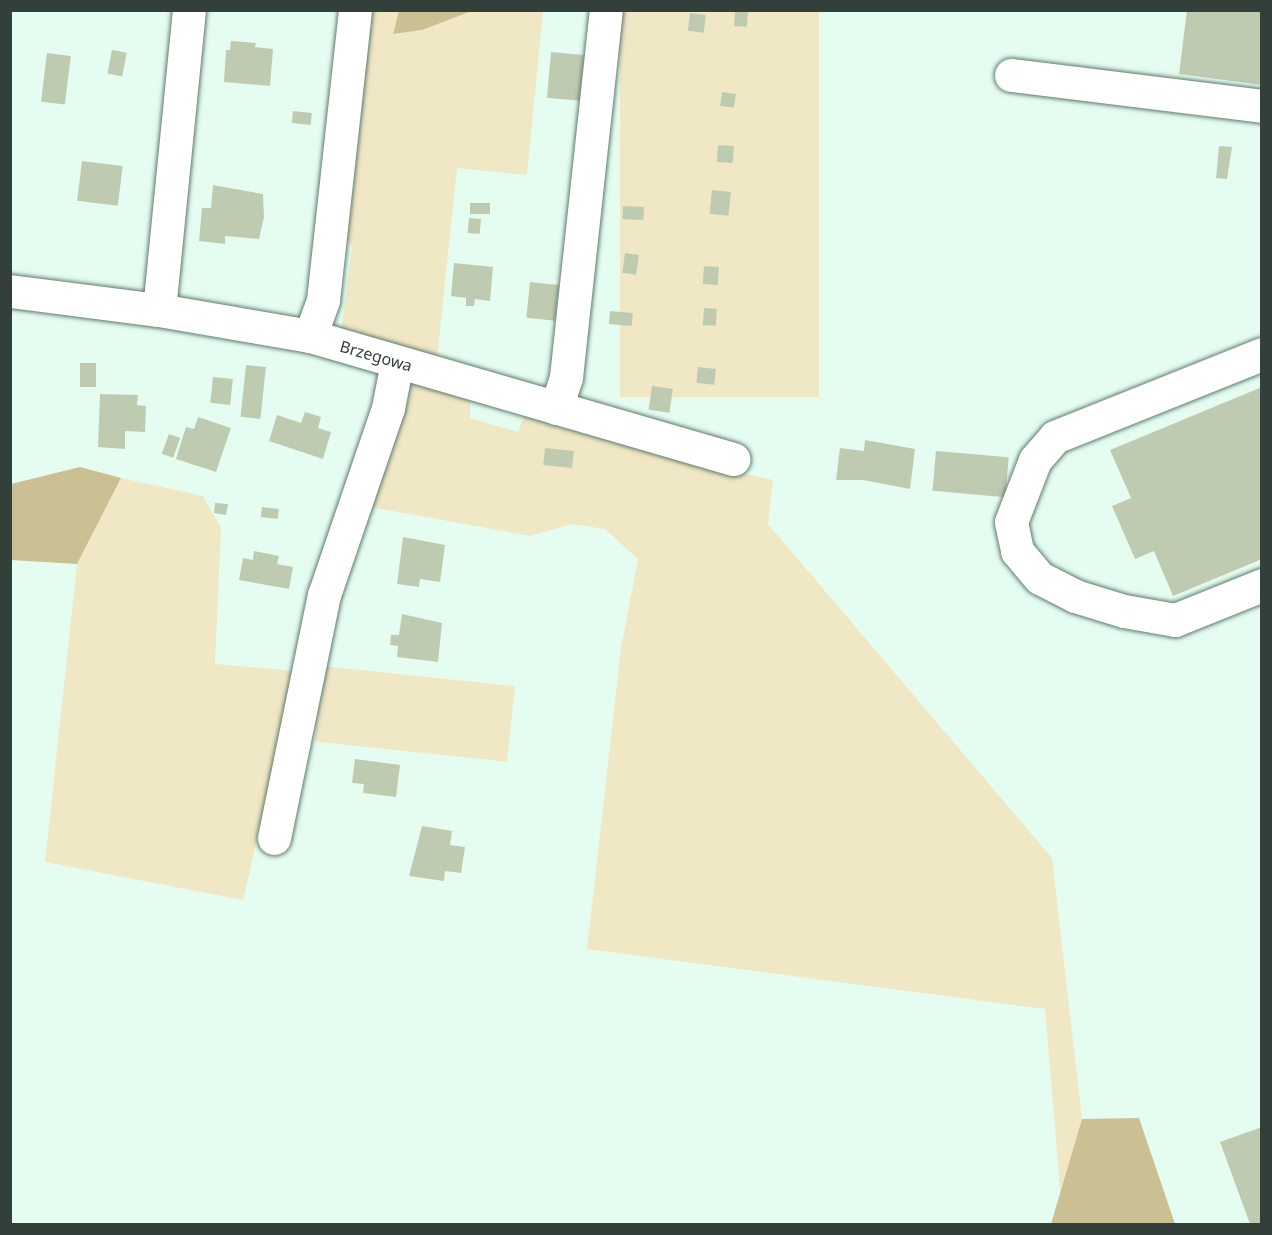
<!DOCTYPE html>
<style>
body{margin:0}
#map{position:relative;width:1272px;height:1235px;overflow:hidden;background:#e5fdf1;font-family:"Noto Sans",sans-serif}
div>[style]{position:absolute}
.green>*{inset:0;background:#f0e7c5;transform-origin:0 0}
.forest>*{inset:0;background:#cbbf94}
.building>*{inset:0;background:#bfcbb1;transform-origin:0 0}
.roads{filter:drop-shadow(0 0 2px #5f7b6d) drop-shadow(0 0 2px #5f7b6d)}
.minor>*{height:33px;margin:-16.5px;padding:0 16.5px;transform-origin:16.5px;border-radius:16.5px;background:#fff}
span{translate:-50% -50%;white-space:nowrap;text-align:center;line-height:1.15;-webkit-text-stroke:4.5px #fff;paint-order:stroke}
.street-label{font-size:16px;color:#333f39}
.frame{position:absolute;inset:0;border:12px solid #333f39;pointer-events:none}
</style>
<div id="map">
<div class="green">
<div style="clip-path:polygon(367px 11px,399px 11px,393px 34px,422px 30px,472px 11px,543px 11px,527px 175px,457px 168px,437px 359px,341px 333px,352px 247px,342px 234px)"></div>
<div style="left:620px;top:11px;width:199px;height:386px"></div>
<div style="clip-path:polygon(408px 373px,470px 396px,470px 418px,518px 432px,528px 405px,652px 452px,773px 480px,768px 524px,1052px 858px,1082px 1119px,1061px 1200px,1045px 1009px,587px 949px,621px 648px,638px 559px,605px 529px,572px 524px,530px 536px,365px 506px)"></div>
<div style="clip-path:polygon(121px 478px,203px 496px,221px 528px,215px 664px,296px 671px,243px 900px,45px 862px,77px 564px)"></div>
<div style="left:323px;top:666px;width:193px;height:76px;rotate:6deg"></div>
</div>
<div class="forest">
<div style="clip-path:polygon(399px 11px,399px 10px,472px 11px,422px 30px,393px 34px)"></div>
<div style="clip-path:polygon(80px 467px,121px 478px,77px 564px,11px 560px,11px 484px)"></div>
<div style="clip-path:polygon(1139px 1118px,1175px 1224px,1051px 1224px,1082px 1119px)"></div>
</div>
<div class="building">
<div style="clip-path:polygon(1187px 10px,1262px 10px,1262px 85px,1179px 74px)"></div>
<div style="left:735px;top:11px;width:13px;height:15px;rotate:4deg"></div>
<div style="left:690px;top:13px;width:16px;height:18px;rotate:7deg"></div>
<div style="clip-path:polygon(231px 41px,256px 43px,255px 47px,273px 49px,270px 86px,224px 82px,226px 50px,230px 50px)"></div>
<div style="left:112px;top:50px;width:15px;height:24px;rotate:11deg"></div>
<div style="left:551px;top:52px;width:33px;height:46px;rotate:5deg"></div>
<div style="left:47px;top:53px;width:24px;height:49px;rotate:7deg"></div>
<div style="left:722px;top:92px;width:14px;height:14px;rotate:8deg"></div>
<div style="left:293px;top:111px;width:19px;height:12px;rotate:6deg"></div>
<div style="left:718px;top:145px;width:16px;height:17px;rotate:4deg"></div>
<div style="clip-path:polygon(1219px 146px,1232px 147px,1227px 179px,1216px 178px)"></div>
<div style="left:82px;top:161px;width:41px;height:40px;rotate:7deg"></div>
<div style="clip-path:polygon(213px 185px,263px 194px,264px 217px,259px 239px,225px 236px,225px 244px,199px 241px,202px 208px,211px 208px)"></div>
<div style="left:712px;top:190px;width:19px;height:24px;rotate:6deg"></div>
<div style="left:470px;top:203px;width:20px;height:11px"></div>
<div style="left:623px;top:206px;width:21px;height:13px;rotate:3deg"></div>
<div style="left:469px;top:218px;width:12px;height:15px;rotate:5deg"></div>
<div style="left:625px;top:253px;width:14px;height:20px;rotate:8deg"></div>
<div style="clip-path:polygon(454px 263px,493px 267px,490px 301px,475px 299px,474px 306px,466px 306px,466px 298px,451px 296px)"></div>
<div style="left:704px;top:266px;width:15px;height:18px;rotate:4deg"></div>
<div style="left:530px;top:282px;width:29px;height:36px;rotate:6deg"></div>
<div style="left:704px;top:308px;width:13px;height:17px;rotate:4deg"></div>
<div style="left:610px;top:311px;width:23px;height:13px;rotate:5deg"></div>
<div style="left:80px;top:363px;width:16px;height:24px"></div>
<div style="left:246px;top:365px;width:20px;height:52px;rotate:6deg"></div>
<div style="left:698px;top:367px;width:18px;height:16px;rotate:6deg"></div>
<div style="left:213px;top:377px;width:20px;height:26px;rotate:6deg"></div>
<div style="left:652px;top:386px;width:21px;height:24px;rotate:8deg"></div>
<div style="clip-path:polygon(1262px 387px,1262px 559px,1173px 596px,1154px 551px,1135px 559px,1112px 506px,1131px 498px,1110px 450px)"></div>
<div style="clip-path:polygon(100px 394px,138px 395px,137px 405px,146px 406px,145px 432px,125px 431px,125px 449px,98px 447px)"></div>
<div style="clip-path:polygon(305px 412px,321px 417px,318px 428px,331px 432px,323px 459px,269px 441px,277px 415px,301px 423px)"></div>
<div style="clip-path:polygon(198px 417px,231px 428px,216px 472px,176px 459px,186px 427px,194px 429px)"></div>
<div style="left:169px;top:434px;width:12px;height:21px;rotate:20deg"></div>
<div style="clip-path:polygon(865px 440px,915px 449px,910px 489px,863px 480px,836px 480px,840px 448px,864px 451px)"></div>
<div style="left:545px;top:448px;width:29px;height:17px;rotate:6deg"></div>
<div style="left:936px;top:451px;width:73px;height:40px;rotate:5deg"></div>
<div style="clip-path:polygon(215px 503px,228px 504px,226px 515px,214px 513px)"></div>
<div style="left:262px;top:507px;width:17px;height:10px;rotate:7deg"></div>
<div style="clip-path:polygon(403px 537px,445px 545px,440px 582px,420px 579px,419px 587px,397px 584px)"></div>
<div style="clip-path:polygon(254px 551px,279px 556px,277px 564px,293px 567px,289px 589px,239px 580px,243px 558px,253px 560px)"></div>
<div style="clip-path:polygon(402px 614px,442px 623px,438px 662px,397px 657px,398px 646px,390px 645px,391px 635px,399px 635px)"></div>
<div style="clip-path:polygon(355px 759px,400px 765px,396px 797px,363px 793px,364px 784px,352px 783px)"></div>
<div style="clip-path:polygon(422px 826px,452px 831px,450px 845px,465px 847px,461px 873px,445px 871px,444px 881px,409px 876px)"></div>
<div style="clip-path:polygon(1262px 1127px,1262px 1224px,1250px 1224px,1220px 1142px)"></div>
</div>
<div class="roads">
<div class="minor">
<div style="left:1011px;top:75px;width:253px;rotate:7deg"></div>
<div style="left:10px;top:291px;width:150px;rotate:7.3deg"></div>
<div style="left:159px;top:310px;width:153px;rotate:9.8deg"></div>
<div style="left:310px;top:336px;width:441px;rotate:16.2deg"></div>
<div style="left:159px;top:310px;width:301px;rotate:-84.3deg"></div>
<div style="left:310px;top:336px;width:38px;rotate:-70deg"></div>
<div style="left:323px;top:300px;width:292px;rotate:-83.7deg"></div>
<div style="left:1262px;top:354px;width:223px;rotate:158.2deg"></div>
<div style="left:1055px;top:437px;width:30px;rotate:131deg"></div>
<div style="left:1035px;top:460px;width:66px;rotate:111.2deg"></div>
<div style="left:1011px;top:522px;width:30px;rotate:78deg"></div>
<div style="left:1017px;top:551px;width:35px;rotate:50deg"></div>
<div style="left:1040px;top:578px;width:39px;rotate:27deg"></div>
<div style="left:1075px;top:596px;width:51px;rotate:17deg"></div>
<div style="left:1124px;top:611px;width:52px;rotate:10deg"></div>
<div style="left:1175px;top:620px;width:94px;rotate:-21.9deg"></div>
<div style="left:556px;top:408px;width:33px;rotate:-72deg"></div>
<div style="left:566px;top:377px;width:369px;rotate:-83.8deg"></div>
<div style="left:274px;top:838px;width:248px;rotate:-78.4deg"></div>
<div style="left:324px;top:595px;width:198px;rotate:-71.1deg"></div>
<div style="left:388px;top:408px;width:47px;rotate:-78.9deg"></div>
</div>
</div>
<div class="street-label">
<span style="left:376px;top:356px;rotate:16deg">Brzegowa</span>
</div>
<div class="frame"></div>
</div>
